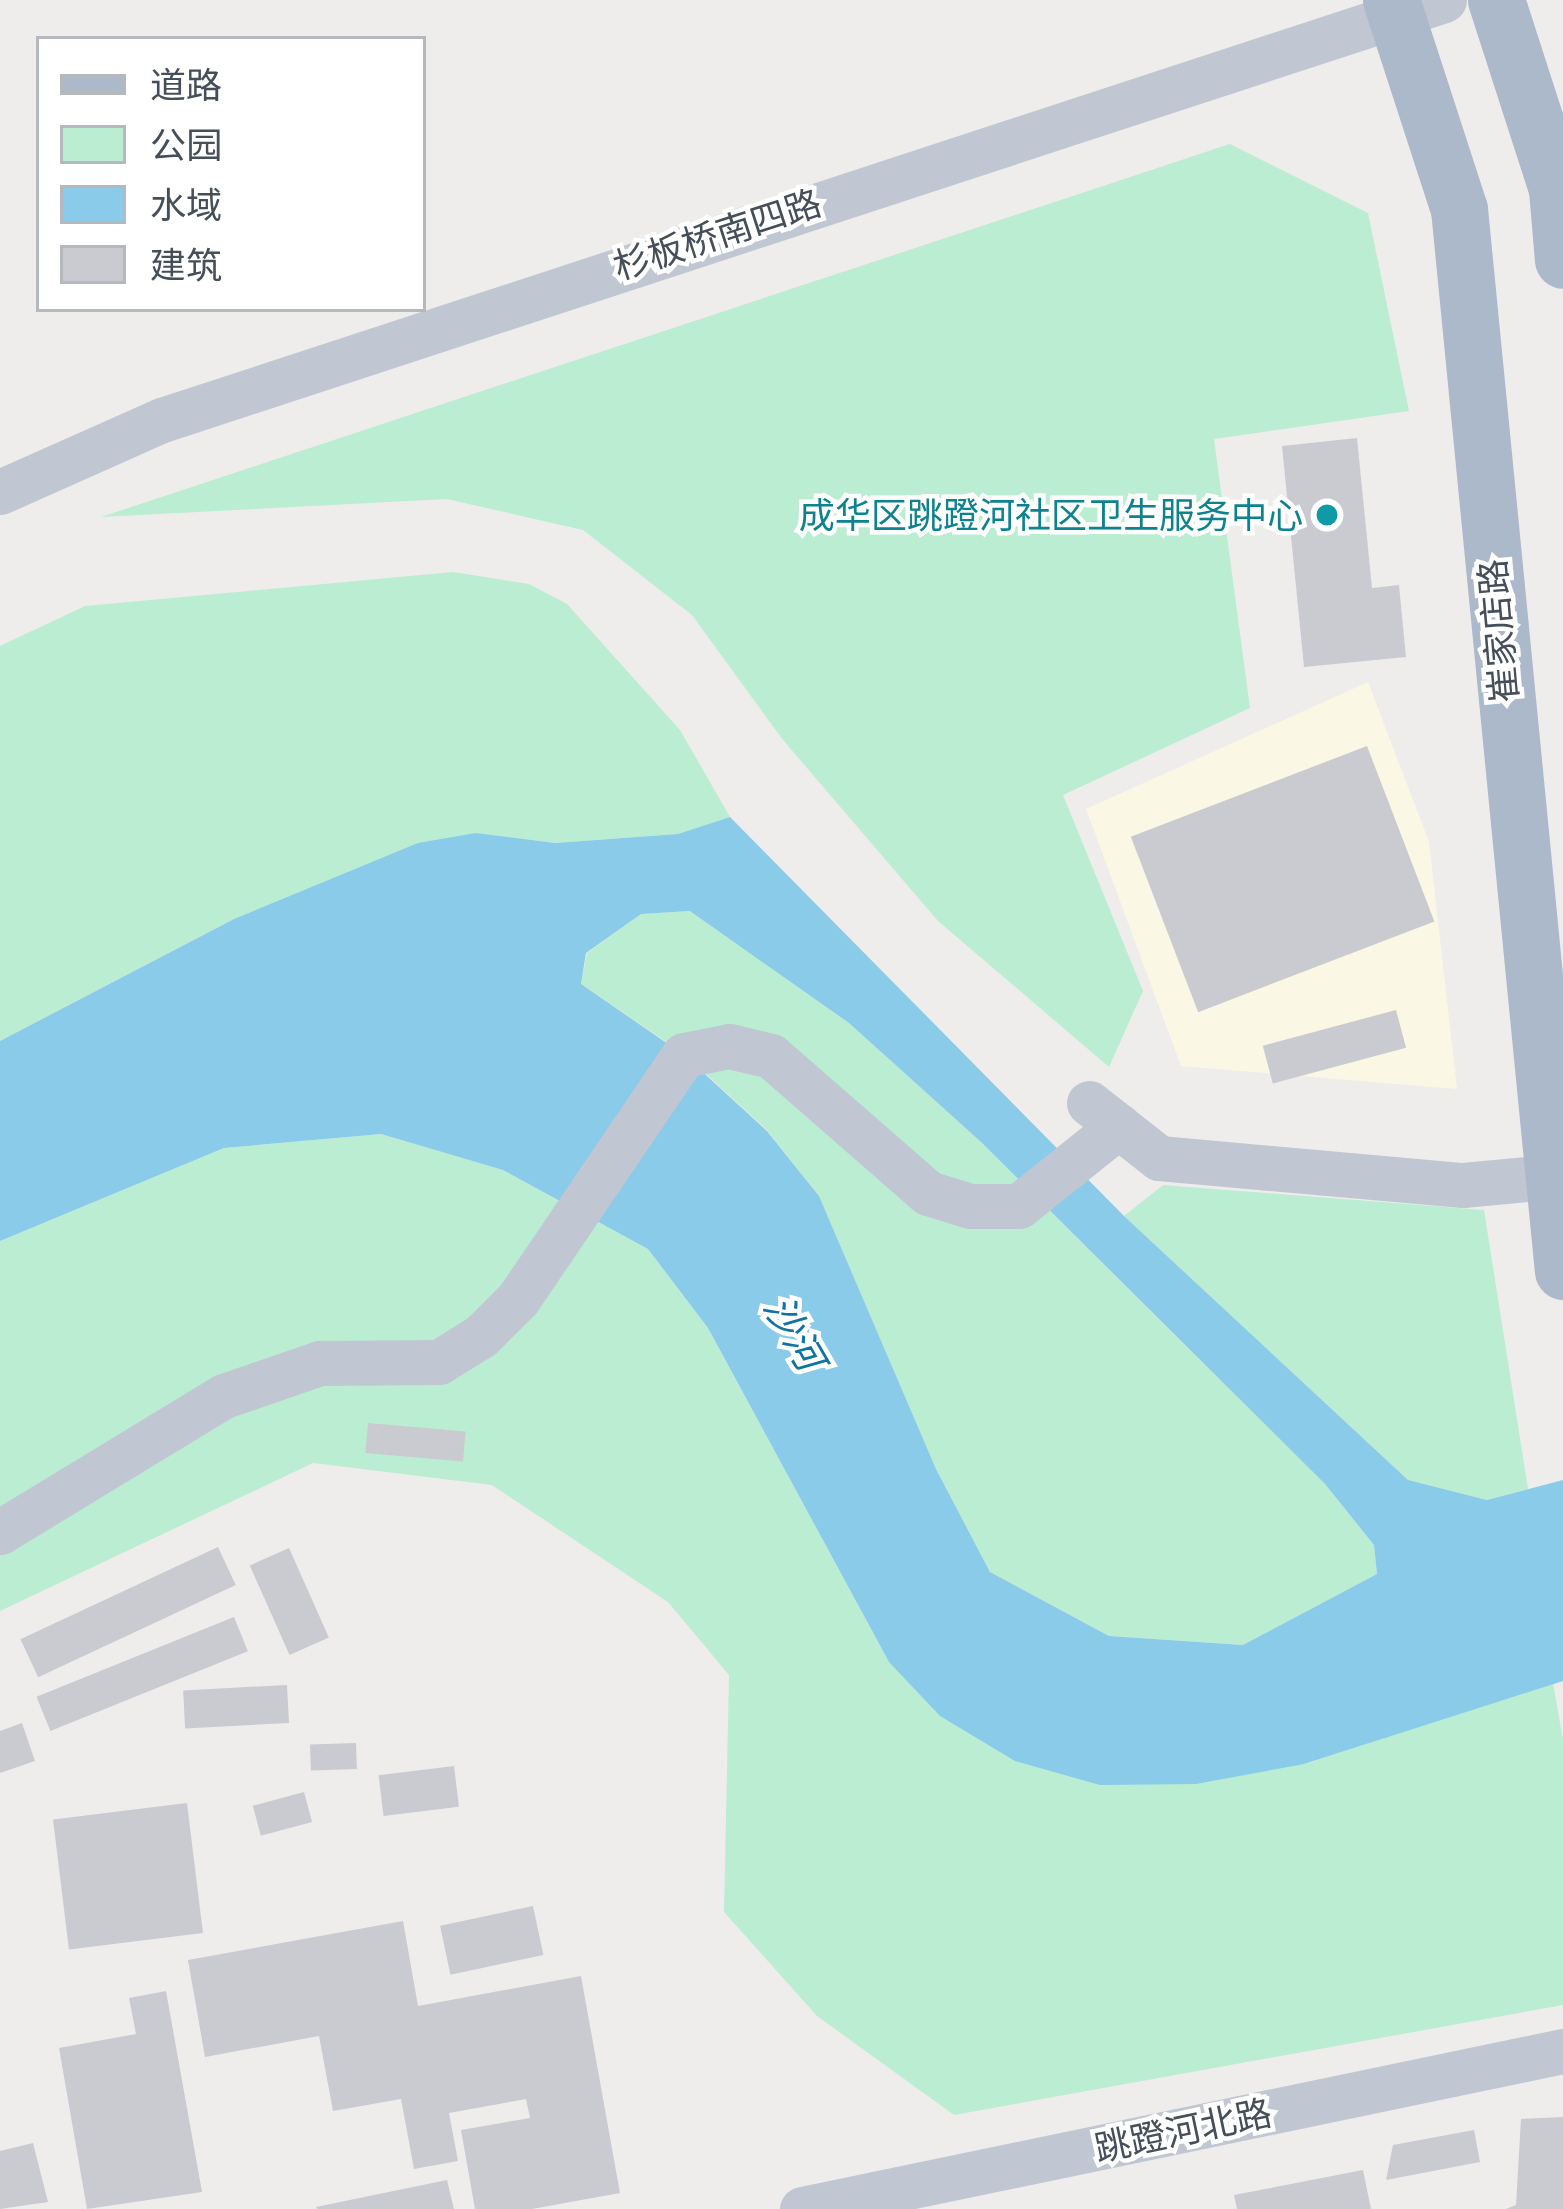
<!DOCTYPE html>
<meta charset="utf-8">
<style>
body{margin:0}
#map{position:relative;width:1563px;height:2209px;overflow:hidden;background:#efecec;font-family:"Titillium Web","Noto Sans SC",sans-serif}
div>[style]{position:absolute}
.commercial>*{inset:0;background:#fbf7e5}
.green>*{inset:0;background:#bbedd3}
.water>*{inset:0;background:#89cbe9}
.building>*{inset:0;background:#c9cbd1;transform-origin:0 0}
.minor>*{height:45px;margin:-22.5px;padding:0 22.5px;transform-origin:22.5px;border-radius:22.5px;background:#c0c7d2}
.major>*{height:57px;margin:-28.5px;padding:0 28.5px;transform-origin:28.5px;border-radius:28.5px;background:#acb9cb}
.dots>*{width:33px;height:33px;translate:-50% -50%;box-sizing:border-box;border:6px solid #fff;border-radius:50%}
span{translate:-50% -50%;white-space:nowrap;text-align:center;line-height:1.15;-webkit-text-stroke:9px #fff;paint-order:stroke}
.street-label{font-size:36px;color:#454e59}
.culture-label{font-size:36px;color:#0d838f}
.right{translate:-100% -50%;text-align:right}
.water-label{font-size:39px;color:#1074a2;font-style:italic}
.legend{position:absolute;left:36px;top:36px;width:390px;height:276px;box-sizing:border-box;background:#fff;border:3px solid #b5b8bd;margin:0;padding:15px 21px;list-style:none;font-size:36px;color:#454e59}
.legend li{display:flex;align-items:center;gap:24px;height:60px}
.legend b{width:60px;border:3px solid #b5b8bd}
</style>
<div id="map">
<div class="commercial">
<div style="clip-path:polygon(1368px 682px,1429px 842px,1457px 1089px,1181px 1066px,1086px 809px)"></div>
</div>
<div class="green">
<div style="clip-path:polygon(1230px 144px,1368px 213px,1409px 411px,1214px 439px,1250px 708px,1063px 795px,1143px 991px,1109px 1067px,938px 921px,783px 740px,692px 615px,583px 530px,447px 499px,101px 517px)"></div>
<div style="clip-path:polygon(453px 572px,529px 584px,567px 604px,680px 730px,730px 817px,678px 834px,555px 843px,476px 833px,234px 919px,0 1041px,0 646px,85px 606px)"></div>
<div style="clip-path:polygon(691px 911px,849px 1023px,981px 1142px,1325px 1484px,1374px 1545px,1377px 1574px,1244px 1645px,1109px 1636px,990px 1572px,936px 1469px,819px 1196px,767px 1130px,684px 1054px,581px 984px,587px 953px,641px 914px)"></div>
<div style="clip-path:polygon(381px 1134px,503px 1170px,648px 1249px,708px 1328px,889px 1662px,1305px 1764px,1553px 1683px,1563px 1740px,1563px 2005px,954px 2115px,817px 2016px,724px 1912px,729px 1675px,668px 1602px,492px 1485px,313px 1463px,0 1611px,0 1241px,224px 1148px)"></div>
<div style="clip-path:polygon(1163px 1185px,1484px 1210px,1528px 1489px,1487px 1500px,1408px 1480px,1124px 1216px)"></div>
</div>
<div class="water">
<div style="clip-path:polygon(evenodd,730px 817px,1124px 1216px,1408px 1480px,1487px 1500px,1563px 1480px,1563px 1681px,1304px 1764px,1196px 1784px,1100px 1785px,1015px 1761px,940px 1716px,889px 1662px,708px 1328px,648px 1249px,503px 1170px,381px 1134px,224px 1148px,0 1241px,0 1041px,234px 919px,418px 843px,476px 833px,555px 843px,678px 834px,730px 817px,690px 911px,849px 1023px,981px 1142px,1325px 1484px,1374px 1545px,1377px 1574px,1243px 1645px,1109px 1636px,990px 1572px,936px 1469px,819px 1196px,767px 1131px,684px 1055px,581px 984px,586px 953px,641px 914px,690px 911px)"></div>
</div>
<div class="building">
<div style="clip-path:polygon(1357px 438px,1372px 588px,1399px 585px,1406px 657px,1304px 667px,1282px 446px)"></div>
<div style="left:1367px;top:746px;width:188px;height:253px;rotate:69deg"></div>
<div style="left:1396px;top:1010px;width:39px;height:138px;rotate:75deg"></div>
<div style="left:368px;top:1423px;width:98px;height:30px;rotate:5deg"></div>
<div style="left:218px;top:1547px;width:42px;height:218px;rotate:65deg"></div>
<div style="left:289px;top:1548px;width:98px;height:43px;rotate:66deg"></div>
<div style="left:234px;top:1617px;width:37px;height:213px;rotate:68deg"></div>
<div style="left:287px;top:1685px;width:38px;height:104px;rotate:87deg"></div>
<div style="clip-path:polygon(22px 1723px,35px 1761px,0 1773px,0 1731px)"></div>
<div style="left:356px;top:1743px;width:26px;height:46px;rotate:88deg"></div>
<div style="left:454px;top:1766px;width:41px;height:76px;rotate:83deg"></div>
<div style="left:304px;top:1792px;width:31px;height:53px;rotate:75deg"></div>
<div style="left:187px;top:1803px;width:131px;height:135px;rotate:83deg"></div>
<div style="left:533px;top:1906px;width:50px;height:95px;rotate:78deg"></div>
<div style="clip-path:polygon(403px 1921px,418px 2006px,581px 1976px,620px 2193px,532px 2209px,475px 2209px,461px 2130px,530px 2118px,526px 2099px,449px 2113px,458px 2161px,414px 2169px,401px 2099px,333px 2111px,319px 2036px,205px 2057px,188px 1960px)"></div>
<div style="clip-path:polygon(166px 1991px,202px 2192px,87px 2209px,59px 2048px,136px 2034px,129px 1998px)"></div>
<div style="clip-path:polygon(1563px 2117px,1563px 2209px,1506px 2209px,1516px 2205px,1521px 2119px)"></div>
<div style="clip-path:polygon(1474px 2130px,1480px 2162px,1386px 2180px,1393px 2145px)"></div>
<div style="clip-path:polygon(33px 2143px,48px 2202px,0 2209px,0 2151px)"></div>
<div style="clip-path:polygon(1363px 2170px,1371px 2209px,1237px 2209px,1234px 2195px)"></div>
<div style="clip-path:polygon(447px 2180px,454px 2209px,317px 2209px,316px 2207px)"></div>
</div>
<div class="minor">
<div style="left:0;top:492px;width:177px;rotate:-24deg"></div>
<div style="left:162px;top:420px;width:1349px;rotate:-18.14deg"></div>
<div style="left:1089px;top:1103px;width:89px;rotate:38.2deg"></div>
<div style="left:1159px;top:1158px;width:305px;rotate:5.1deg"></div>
<div style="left:1463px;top:1185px;width:86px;rotate:-5.3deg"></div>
<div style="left:0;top:1532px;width:262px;rotate:-31.3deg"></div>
<div style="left:224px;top:1396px;width:102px;rotate:-19deg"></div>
<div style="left:320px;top:1363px;width:119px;rotate:-0.5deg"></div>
<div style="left:439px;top:1362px;width:49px;rotate:-31.8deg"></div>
<div style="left:481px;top:1336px;width:52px;rotate:-45deg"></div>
<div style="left:518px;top:1299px;width:295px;rotate:-55.8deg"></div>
<div style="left:684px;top:1055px;width:46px;rotate:-11.3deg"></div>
<div style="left:729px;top:1046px;width:43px;rotate:13.4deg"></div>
<div style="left:771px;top:1056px;width:208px;rotate:41.1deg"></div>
<div style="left:928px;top:1193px;width:44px;rotate:17.2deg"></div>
<div style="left:970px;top:1206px;width:49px"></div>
<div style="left:1019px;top:1206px;width:128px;rotate:-38.7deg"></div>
<div style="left:802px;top:2209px;width:777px;rotate:-11.73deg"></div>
</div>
<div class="major">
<div style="left:1391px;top:0;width:220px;rotate:72deg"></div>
<div style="left:1459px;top:209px;width:1067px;rotate:84.41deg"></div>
<div style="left:1496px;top:0;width:199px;rotate:72.1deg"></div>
<div style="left:1557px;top:189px;width:71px;rotate:85.2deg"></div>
</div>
<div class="dots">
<div style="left:1327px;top:515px;background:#0f9aa8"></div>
</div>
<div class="street-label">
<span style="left:717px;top:234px;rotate:-18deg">杉板桥南四路</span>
<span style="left:1498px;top:631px;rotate:-95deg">崔家店路</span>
<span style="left:1183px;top:2130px;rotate:-12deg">跳蹬河北路</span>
</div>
<div class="culture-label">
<span class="right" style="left:1303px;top:515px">成华区跳蹬河社区卫生服务中心</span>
</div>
<div class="water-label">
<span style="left:794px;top:1333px;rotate:60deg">沙河</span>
</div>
<ul class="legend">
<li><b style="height:15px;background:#acb9cb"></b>道路</li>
<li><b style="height:33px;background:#bbedd3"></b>公园</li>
<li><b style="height:33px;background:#89cbe9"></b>水域</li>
<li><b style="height:33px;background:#c9cbd1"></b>建筑</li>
</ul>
</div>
